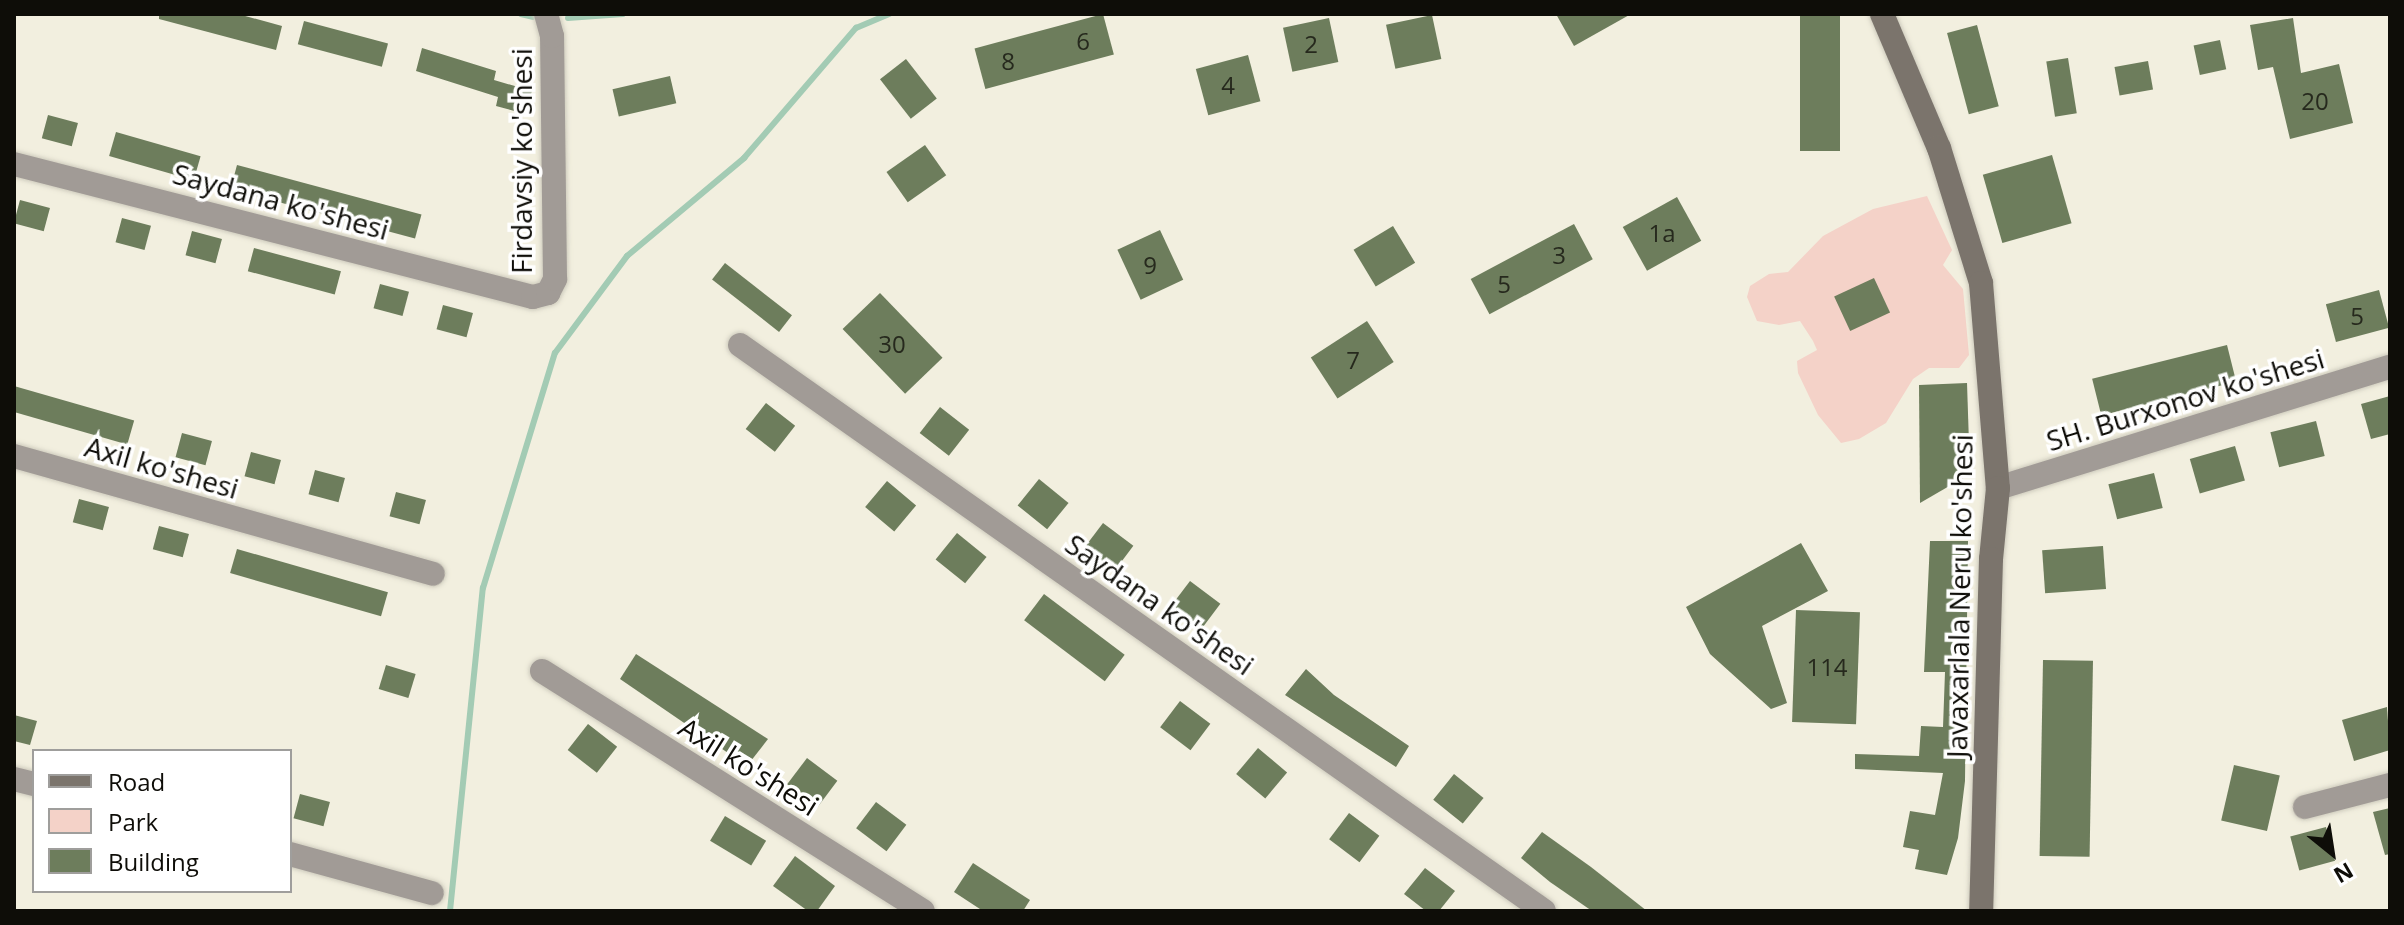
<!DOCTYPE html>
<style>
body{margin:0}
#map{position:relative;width:2404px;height:925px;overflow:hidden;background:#f2efdf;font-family:"Open Sans",sans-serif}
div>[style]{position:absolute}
.green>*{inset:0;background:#f4d2c8}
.stream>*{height:6px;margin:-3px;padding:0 3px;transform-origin:3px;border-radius:3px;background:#a3cbb4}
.building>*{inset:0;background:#6d7d5c;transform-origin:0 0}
.roads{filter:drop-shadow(0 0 2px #cecbbd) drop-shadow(0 0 2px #cecbbd)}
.street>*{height:24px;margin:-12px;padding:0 12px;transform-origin:12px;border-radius:12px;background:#a19b96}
.secondary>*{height:24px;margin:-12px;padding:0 12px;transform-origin:12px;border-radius:12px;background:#7b746c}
span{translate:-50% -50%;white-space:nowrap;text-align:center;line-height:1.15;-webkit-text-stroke:7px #fff;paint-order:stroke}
.number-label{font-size:24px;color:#26291d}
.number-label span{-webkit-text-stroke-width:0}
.street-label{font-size:28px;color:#0e0d08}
.frame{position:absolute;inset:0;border:16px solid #0e0d08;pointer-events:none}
.legend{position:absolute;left:32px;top:749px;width:260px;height:144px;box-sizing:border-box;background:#fff;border:2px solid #9f9e9c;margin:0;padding:10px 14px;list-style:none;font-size:24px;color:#0e0d08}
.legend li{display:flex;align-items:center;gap:16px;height:40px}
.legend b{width:40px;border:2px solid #9f9e9c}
.north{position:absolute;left:2292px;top:813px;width:80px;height:80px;-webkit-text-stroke:6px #fff;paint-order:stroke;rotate:150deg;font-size:22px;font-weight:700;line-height:32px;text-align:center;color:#0e0d08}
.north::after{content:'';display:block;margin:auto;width:28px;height:36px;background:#0e0d08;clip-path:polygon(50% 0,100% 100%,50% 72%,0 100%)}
</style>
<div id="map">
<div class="green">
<div style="clip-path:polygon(1927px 196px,1952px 250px,1943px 265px,1963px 289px,1969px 355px,1959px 368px,1929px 368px,1913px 379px,1886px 423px,1859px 439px,1841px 443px,1818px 415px,1798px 373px,1797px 361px,1817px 350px,1813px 341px,1800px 321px,1779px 325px,1757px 321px,1747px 297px,1750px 286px,1769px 274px,1788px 272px,1823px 236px,1873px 209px)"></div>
</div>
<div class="stream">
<div style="left:521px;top:14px;width:12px;rotate:14deg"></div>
<div style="left:568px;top:18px;width:55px;rotate:-4.2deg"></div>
<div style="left:450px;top:911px;width:325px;rotate:-84.2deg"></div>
<div style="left:483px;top:588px;width:246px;rotate:-73deg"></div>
<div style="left:555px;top:353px;width:121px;rotate:-53.4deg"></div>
<div style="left:627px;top:256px;width:153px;rotate:-39.9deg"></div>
<div style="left:744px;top:158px;width:172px;rotate:-49.3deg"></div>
<div style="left:856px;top:28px;width:36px;rotate:-23deg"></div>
</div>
<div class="building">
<div style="clip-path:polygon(159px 14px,238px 14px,282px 26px,276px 50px,159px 19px)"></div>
<div style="left:1103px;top:14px;width:42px;height:133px;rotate:75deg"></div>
<div style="clip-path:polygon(1556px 14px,1631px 14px,1574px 46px)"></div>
<div style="left:1800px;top:14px;width:40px;height:137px"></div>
<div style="left:1432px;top:15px;width:45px;height:47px;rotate:78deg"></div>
<div style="left:1329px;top:18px;width:45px;height:47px;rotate:78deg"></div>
<div style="clip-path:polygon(2293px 18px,2301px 73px,2339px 64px,2353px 123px,2290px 139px,2273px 67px,2258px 70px,2250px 25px)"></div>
<div style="left:304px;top:21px;width:87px;height:24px;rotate:15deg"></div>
<div style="left:1977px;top:25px;width:84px;height:31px;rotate:75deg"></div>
<div style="left:2220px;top:40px;width:30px;height:27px;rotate:78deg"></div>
<div style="clip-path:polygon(422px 48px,496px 71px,494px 80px,532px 91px,525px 114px,496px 106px,498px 97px,416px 71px)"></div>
<div style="left:1248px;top:55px;width:48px;height:54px;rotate:75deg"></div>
<div style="left:2068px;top:58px;width:56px;height:22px;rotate:81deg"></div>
<div style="left:906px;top:59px;width:50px;height:33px;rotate:52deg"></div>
<div style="left:2148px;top:61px;width:29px;height:34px;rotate:80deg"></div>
<div style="left:670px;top:76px;width:28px;height:59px;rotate:77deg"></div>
<div style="left:48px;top:115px;width:31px;height:24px;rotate:15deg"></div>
<div style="left:116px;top:132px;width:88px;height:25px;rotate:16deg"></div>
<div style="left:925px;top:145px;width:37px;height:47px;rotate:55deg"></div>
<div style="left:2052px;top:155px;width:71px;height:72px;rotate:74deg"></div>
<div style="left:237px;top:165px;width:191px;height:25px;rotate:15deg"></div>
<div style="left:1677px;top:197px;width:50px;height:62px;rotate:61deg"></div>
<div style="left:20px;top:200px;width:31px;height:24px;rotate:15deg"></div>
<div style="left:122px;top:218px;width:30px;height:25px;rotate:15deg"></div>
<div style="left:1574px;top:224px;width:40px;height:117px;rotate:62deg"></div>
<div style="left:1393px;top:226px;width:43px;height:46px;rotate:59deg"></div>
<div style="left:1160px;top:230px;width:55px;height:47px;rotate:65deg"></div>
<div style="left:192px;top:231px;width:31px;height:25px;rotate:15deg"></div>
<div style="left:254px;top:248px;width:90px;height:24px;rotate:15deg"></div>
<div style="left:725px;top:263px;width:85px;height:21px;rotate:38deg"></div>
<div style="left:1874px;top:278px;width:38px;height:44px;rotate:65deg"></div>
<div style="left:380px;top:284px;width:30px;height:25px;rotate:15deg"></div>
<div style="left:2379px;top:290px;width:39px;height:55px;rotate:75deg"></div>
<div style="left:880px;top:293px;width:90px;height:52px;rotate:46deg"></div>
<div style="left:443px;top:305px;width:31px;height:25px;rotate:15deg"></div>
<div style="left:1367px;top:321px;width:49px;height:67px;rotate:57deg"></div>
<div style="left:2227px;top:345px;width:38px;height:139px;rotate:76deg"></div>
<div style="clip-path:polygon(1967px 383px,1970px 474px,1920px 503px,1919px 385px)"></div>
<div style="left:14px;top:386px;width:125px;height:25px;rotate:16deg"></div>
<div style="clip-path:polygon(2390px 396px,2390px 434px,2371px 439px,2361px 404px)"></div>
<div style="left:766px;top:403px;width:37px;height:33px;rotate:38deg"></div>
<div style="left:940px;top:407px;width:37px;height:33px;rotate:38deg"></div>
<div style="left:2316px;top:421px;width:36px;height:47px;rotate:76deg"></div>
<div style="left:182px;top:433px;width:31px;height:25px;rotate:15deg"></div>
<div style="left:2235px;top:446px;width:36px;height:47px;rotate:74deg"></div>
<div style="left:251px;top:452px;width:31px;height:25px;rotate:15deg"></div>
<div style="left:315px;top:470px;width:31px;height:25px;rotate:15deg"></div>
<div style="left:2154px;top:473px;width:36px;height:47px;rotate:76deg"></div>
<div style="left:1039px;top:479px;width:38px;height:34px;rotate:39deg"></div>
<div style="left:887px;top:481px;width:38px;height:34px;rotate:40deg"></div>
<div style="left:396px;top:492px;width:31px;height:25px;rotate:15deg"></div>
<div style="left:79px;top:499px;width:31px;height:24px;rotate:15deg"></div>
<div style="left:1103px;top:523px;width:38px;height:33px;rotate:37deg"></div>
<div style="left:159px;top:526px;width:31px;height:24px;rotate:15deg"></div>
<div style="left:957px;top:533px;width:38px;height:34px;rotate:39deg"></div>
<div style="clip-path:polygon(1930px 541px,1968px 541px,1965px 781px,1958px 838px,1947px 875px,1915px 869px,1919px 850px,1903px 847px,1910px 811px,1935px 815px,1943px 773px,1855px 769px,1855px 754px,1919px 756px,1921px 726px,1943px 727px,1945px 672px,1924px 672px)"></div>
<div style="clip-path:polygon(1801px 543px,1828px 591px,1762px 626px,1787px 703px,1771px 709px,1710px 654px,1686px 607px)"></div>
<div style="left:2103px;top:546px;width:43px;height:61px;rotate:86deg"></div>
<div style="left:237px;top:549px;width:157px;height:25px;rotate:16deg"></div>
<div style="left:1190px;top:581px;width:38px;height:33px;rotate:37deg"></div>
<div style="left:1044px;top:594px;width:101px;height:33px;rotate:37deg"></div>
<div style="left:1796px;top:610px;width:64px;height:112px;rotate:2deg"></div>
<div style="clip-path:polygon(636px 654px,768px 739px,747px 766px,620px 679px)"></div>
<div style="left:2043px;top:660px;width:50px;height:196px;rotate:1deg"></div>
<div style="left:386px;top:665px;width:31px;height:25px;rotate:17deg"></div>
<div style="clip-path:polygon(1306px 669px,1334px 695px,1409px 746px,1396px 767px,1285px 695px)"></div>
<div style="left:1180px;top:701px;width:38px;height:33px;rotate:37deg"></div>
<div style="clip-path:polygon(2387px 707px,2390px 750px,2354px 761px,2342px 720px)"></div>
<div style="clip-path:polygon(14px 715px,37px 721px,30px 745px,14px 741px)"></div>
<div style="left:588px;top:724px;width:37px;height:33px;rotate:38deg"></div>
<div style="left:1258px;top:748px;width:38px;height:34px;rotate:40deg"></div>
<div style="left:807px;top:758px;width:38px;height:33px;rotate:37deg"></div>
<div style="left:2234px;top:765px;width:47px;height:57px;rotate:13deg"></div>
<div style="left:1454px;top:774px;width:38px;height:33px;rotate:39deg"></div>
<div style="left:300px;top:794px;width:31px;height:25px;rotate:15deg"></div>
<div style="left:876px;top:802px;width:38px;height:33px;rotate:37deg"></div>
<div style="clip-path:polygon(2390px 808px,2390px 854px,2385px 855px,2373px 812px)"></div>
<div style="left:1349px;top:813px;width:38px;height:33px;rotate:37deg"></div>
<div style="left:725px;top:816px;width:48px;height:29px;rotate:31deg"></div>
<div style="left:2326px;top:827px;width:35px;height:37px;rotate:75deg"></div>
<div style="clip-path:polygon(1542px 832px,1591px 867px,1647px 911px,1592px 911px,1550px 882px,1521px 858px)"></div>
<div style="clip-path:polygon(795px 856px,835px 886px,817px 911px,808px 911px,773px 886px)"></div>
<div style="clip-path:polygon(973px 863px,1030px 900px,1023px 911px,983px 911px,954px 892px)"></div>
<div style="clip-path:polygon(1425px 868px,1455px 891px,1439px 911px,1426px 911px,1404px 894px)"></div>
</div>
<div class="roads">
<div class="street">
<div style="left:14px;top:164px;width:536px;rotate:14.37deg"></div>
<div style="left:533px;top:297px;width:16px;rotate:-15deg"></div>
<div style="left:548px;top:293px;width:16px;rotate:-63deg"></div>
<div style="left:555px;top:279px;width:243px;rotate:-90.7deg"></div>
<div style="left:552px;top:36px;width:23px;rotate:-105deg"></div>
<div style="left:740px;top:345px;width:983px;rotate:35.14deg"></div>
<div style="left:14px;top:456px;width:435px;rotate:15.7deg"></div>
<div style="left:1998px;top:488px;width:410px;rotate:-17.2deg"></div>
<div style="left:542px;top:671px;width:450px;rotate:32.2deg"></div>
<div style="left:14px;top:779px;width:21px;rotate:14deg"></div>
<div style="left:2305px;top:807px;width:88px;rotate:-14.5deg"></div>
<div style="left:290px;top:854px;width:147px;rotate:15.4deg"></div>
</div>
<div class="secondary">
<div style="left:1882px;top:14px;width:146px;rotate:67deg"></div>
<div style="left:1939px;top:148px;width:141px;rotate:72.7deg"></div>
<div style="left:1981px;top:283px;width:206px;rotate:85.3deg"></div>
<div style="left:1998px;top:488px;width:71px;rotate:95.6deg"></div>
<div style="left:1991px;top:559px;width:352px;rotate:91.6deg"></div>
</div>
</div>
<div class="number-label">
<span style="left:1083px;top:41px">6</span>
<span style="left:1311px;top:44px">2</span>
<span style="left:1008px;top:61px">8</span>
<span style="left:1228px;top:85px">4</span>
<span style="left:2315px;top:101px">20</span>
<span style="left:1662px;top:233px">1a</span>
<span style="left:1559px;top:255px">3</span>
<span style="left:1150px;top:265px">9</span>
<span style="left:1504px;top:284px">5</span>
<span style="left:2357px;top:316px">5</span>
<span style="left:892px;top:344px">30</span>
<span style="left:1353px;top:360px">7</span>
<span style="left:1827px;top:667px">114</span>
</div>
<div class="street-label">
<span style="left:521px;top:161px;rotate:-90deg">Firdavsiy ko'shesi</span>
<span style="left:281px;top:201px;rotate:15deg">Saydana ko'shesi</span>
<span style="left:2185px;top:399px;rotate:-17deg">SH. Burxonov ko'shesi</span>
<span style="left:162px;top:467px;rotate:16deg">Axil ko'shesi</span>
<span style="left:1959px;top:596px;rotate:-89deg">Javaxarlala Neru ko'shesi</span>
<span style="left:1160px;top:604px;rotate:35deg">Saydana ko'shesi</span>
<span style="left:749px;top:766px;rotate:32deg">Axil ko'shesi</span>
</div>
<div class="frame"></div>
<ul class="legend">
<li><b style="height:10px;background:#7b746c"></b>Road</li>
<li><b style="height:22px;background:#f4d2c8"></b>Park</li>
<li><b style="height:22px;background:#6d7d5c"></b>Building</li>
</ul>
<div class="north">N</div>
</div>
